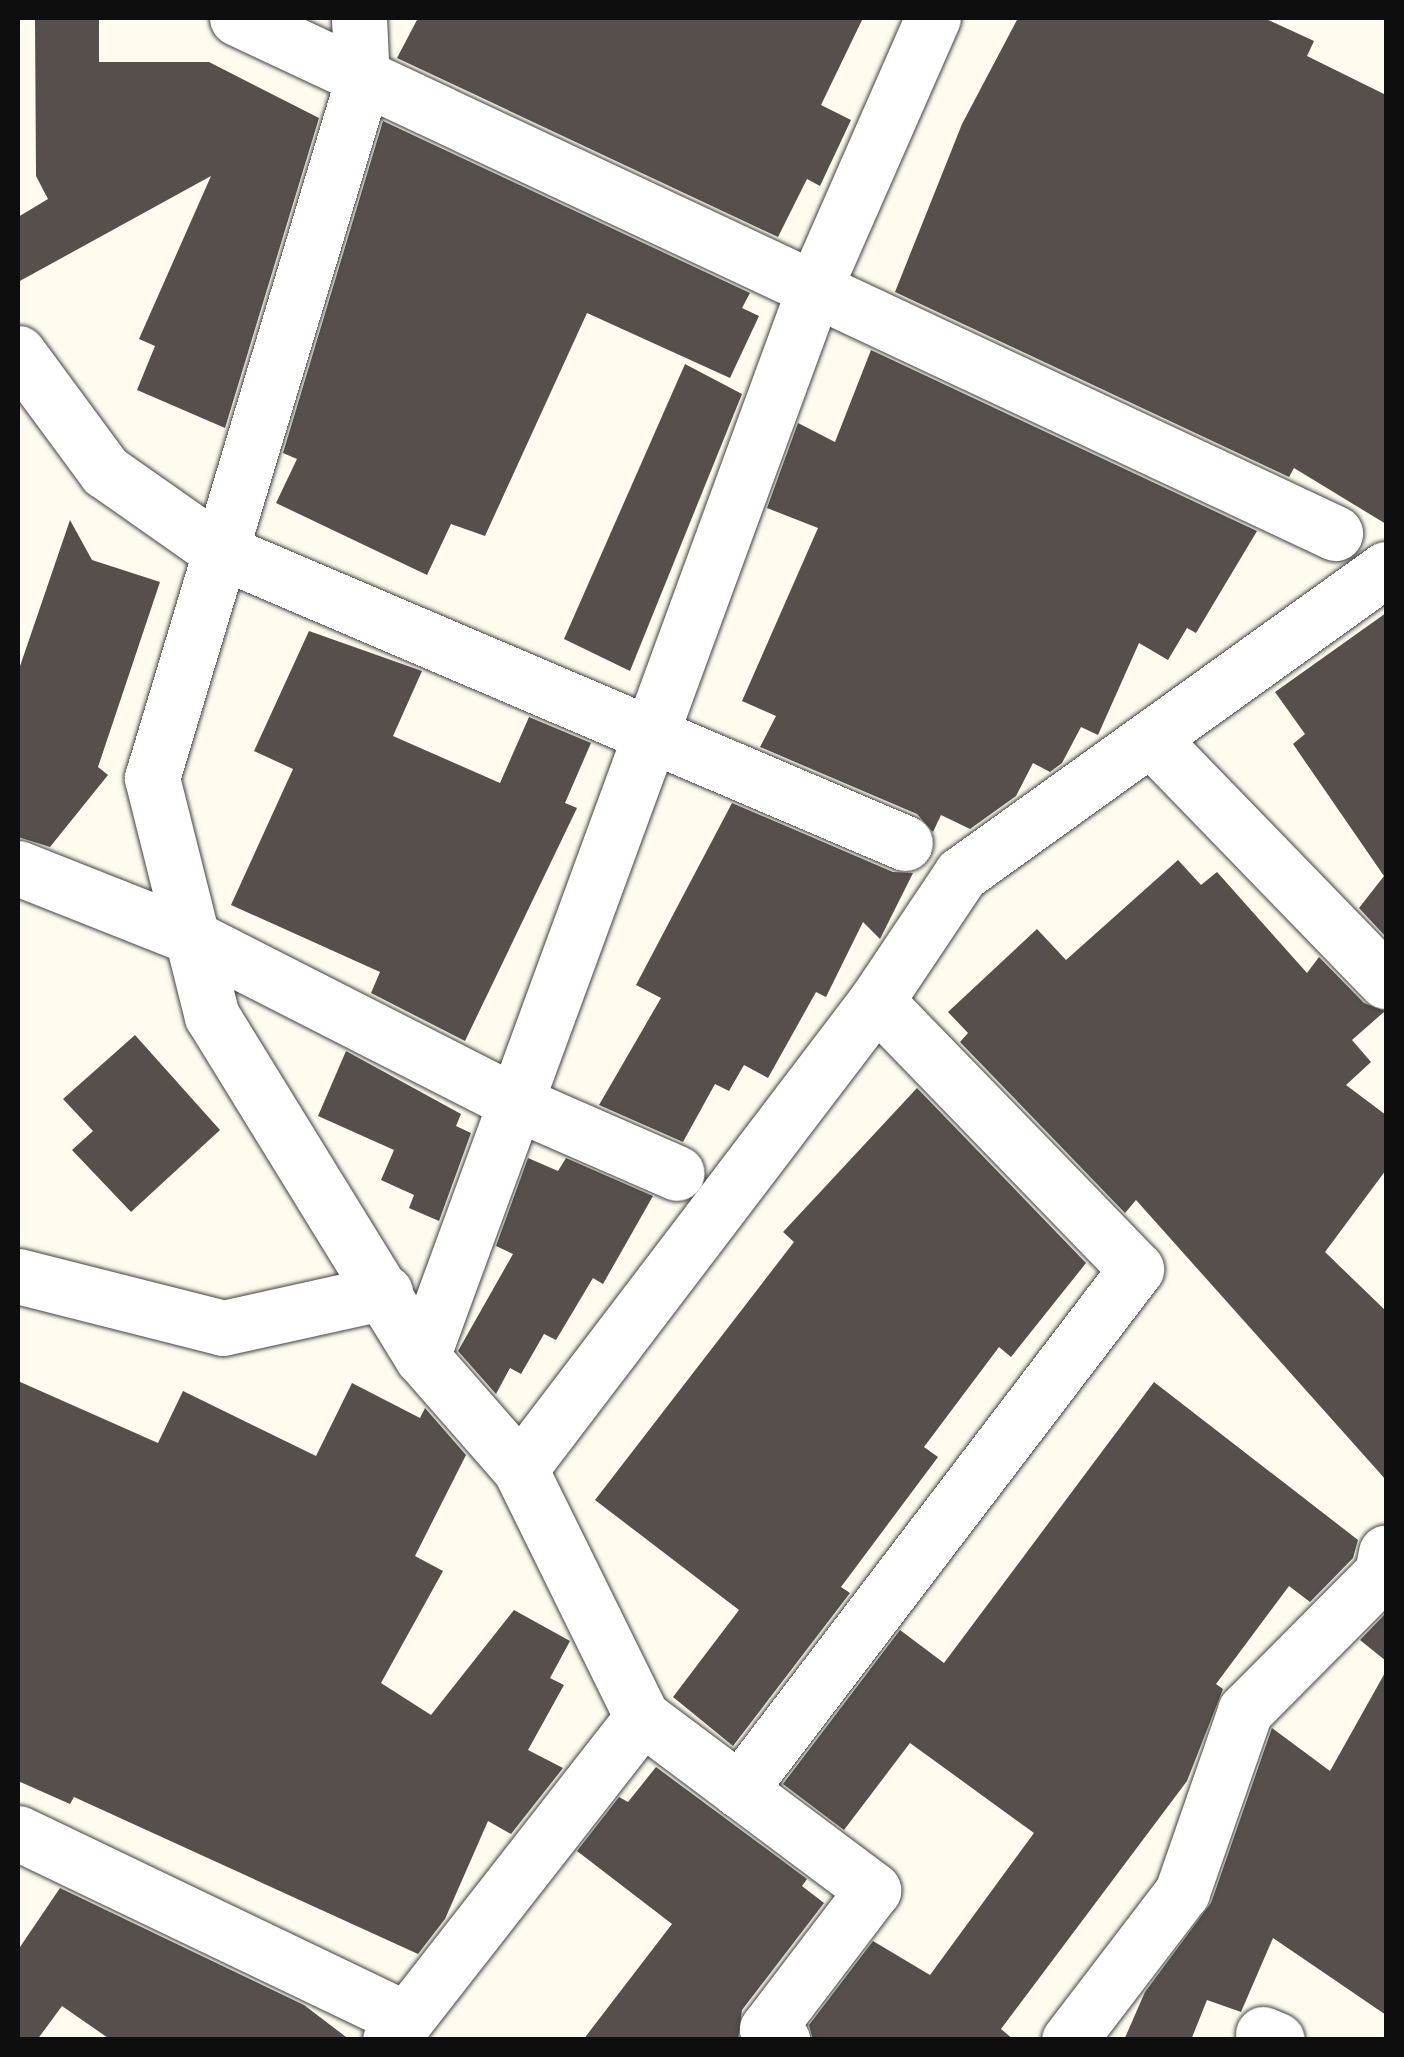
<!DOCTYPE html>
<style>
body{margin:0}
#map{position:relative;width:1404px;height:2057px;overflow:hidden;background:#fffcef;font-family:"Libre Baskerville",serif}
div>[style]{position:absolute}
.building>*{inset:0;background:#564f4b}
.roads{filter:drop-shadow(0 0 2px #414141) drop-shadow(0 0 2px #414141)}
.street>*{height:55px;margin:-27.5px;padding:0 27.5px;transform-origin:27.5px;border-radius:27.5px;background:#fff}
span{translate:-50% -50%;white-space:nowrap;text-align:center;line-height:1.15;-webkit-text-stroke:10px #fff;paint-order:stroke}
.frame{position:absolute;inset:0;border:20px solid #0e0e0e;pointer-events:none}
</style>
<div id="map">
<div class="building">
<div style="clip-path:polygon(99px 18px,99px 62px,209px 62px,319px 118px,225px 428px,137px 390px,155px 346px,139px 339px,211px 176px,18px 282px,18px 217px,48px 199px,36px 176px,35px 19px)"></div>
<div style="clip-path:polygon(418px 18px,863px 18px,821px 105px,851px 120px,820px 186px,807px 179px,778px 237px,397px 58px)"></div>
<div style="clip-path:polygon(1018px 18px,1264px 18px,1314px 41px,1307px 56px,1386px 95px,1386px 524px,1294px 468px,1289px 477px,895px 292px,962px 124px)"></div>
<div style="clip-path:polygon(383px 121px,750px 293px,742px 308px,759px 316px,730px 378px,587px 313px,485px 536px,451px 524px,427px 575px,276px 503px,297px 459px,283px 453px)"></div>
<div style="clip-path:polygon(871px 350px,1257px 531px,1196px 633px,1187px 628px,1168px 660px,1139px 643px,1098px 735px,1081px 727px,1062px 763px,1050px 772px,1033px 763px,1016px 796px,970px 829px,941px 815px,933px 832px,917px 814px,760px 747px,776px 716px,742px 701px,818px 528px,767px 508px,798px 423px,835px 442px)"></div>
<div style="clip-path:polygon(685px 364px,742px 394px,630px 671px,564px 639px)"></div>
<div style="clip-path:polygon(70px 520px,92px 560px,160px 582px,98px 767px,108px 775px,50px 847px,18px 837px,18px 672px)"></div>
<div style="clip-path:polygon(1386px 613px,1386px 937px,1359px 908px,1384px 876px,1293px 744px,1305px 734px,1275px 692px)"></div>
<div style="clip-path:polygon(309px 631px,422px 671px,393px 736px,500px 783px,529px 717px,591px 743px,565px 803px,577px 808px,465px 1041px,371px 993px,380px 972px,231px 905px,293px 769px,254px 751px)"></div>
<div style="clip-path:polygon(732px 803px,893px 872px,913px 873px,880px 939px,863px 922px,826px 997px,816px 992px,768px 1078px,744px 1065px,729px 1091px,715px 1084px,683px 1142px,599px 1105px,661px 998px,636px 985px)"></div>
<div style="clip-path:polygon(1178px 860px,1201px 885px,1217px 872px,1307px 973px,1319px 957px,1364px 1003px,1385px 1011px,1352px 1040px,1371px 1062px,1346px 1085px,1386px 1115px,1386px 1170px,1325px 1252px,1386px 1311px,1386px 1480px,1136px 1200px,1125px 1213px,960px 1042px,968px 1033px,948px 1012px,1037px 929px,1066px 960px)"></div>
<div style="clip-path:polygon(135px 1035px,220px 1130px,131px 1212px,72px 1150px,93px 1131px,63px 1099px)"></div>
<div style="clip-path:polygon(346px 1051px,461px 1114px,456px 1126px,471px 1133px,439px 1221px,409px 1208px,414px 1195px,381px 1180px,394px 1150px,318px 1116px)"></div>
<div style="clip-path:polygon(917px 1088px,1086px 1263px,1011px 1357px,999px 1347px,924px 1447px,938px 1457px,841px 1587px,850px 1593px,733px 1746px,673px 1697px,739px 1610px,595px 1500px,794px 1242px,783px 1232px)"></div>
<div style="clip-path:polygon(528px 1158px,558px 1171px,566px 1158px,653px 1196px,603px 1284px,593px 1278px,556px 1340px,544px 1334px,521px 1374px,510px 1368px,496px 1394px,458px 1351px,513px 1254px,496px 1246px)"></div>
<div style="clip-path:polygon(18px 1381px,158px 1443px,183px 1391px,316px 1456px,352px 1383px,420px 1418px,425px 1408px,466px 1455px,415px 1556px,443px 1571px,381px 1683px,431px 1715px,514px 1610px,570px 1641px,550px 1678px,564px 1685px,528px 1750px,563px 1768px,511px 1834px,488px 1821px,445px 1919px,418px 1954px,74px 1797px,70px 1804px,18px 1781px)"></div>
<div style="clip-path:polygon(1154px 1382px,1358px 1540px,1353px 1558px,1310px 1602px,1289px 1586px,1216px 1684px,1223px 1689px,1187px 1781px,1001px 2029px,1014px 2040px,813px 2040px,809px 2025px,873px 1941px,930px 1975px,1034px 1833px,910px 1743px,844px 1830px,783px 1784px,900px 1630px,944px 1663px)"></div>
<div style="clip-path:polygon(1386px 1613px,1386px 1661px,1360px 1640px)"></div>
<div style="clip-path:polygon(1386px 1671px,1386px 2015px,1273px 1938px,1241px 2012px,1207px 2000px,1191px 2040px,1124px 2040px,1145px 1992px,1211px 1903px,1272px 1728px,1330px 1771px)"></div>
<div style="clip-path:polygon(656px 1767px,807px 1879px,802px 1886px,824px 1903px,742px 2010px,738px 2040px,583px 2040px,672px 1924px,577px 1851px,619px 1797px,628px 1802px)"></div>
<div style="clip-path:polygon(60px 1888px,304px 2005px,350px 2040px,111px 2040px,62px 2006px,37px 2040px,18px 2040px,18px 1950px)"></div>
</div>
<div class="roads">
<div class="street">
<div style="left:237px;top:18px;width:1213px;rotate:25.13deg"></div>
<div style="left:359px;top:18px;width:64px;rotate:87.3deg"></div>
<div style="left:362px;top:82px;width:727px;rotate:106.79deg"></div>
<div style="left:152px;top:778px;width:245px;rotate:75.9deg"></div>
<div style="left:212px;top:1016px;width:400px;rotate:58.4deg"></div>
<div style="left:422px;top:1357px;width:149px;rotate:48.8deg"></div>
<div style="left:520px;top:1469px;width:276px;rotate:63.8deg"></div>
<div style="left:642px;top:1717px;width:289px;rotate:36.8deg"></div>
<div style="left:873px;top:1890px;width:175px;rotate:127.3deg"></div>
<div style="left:767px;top:2029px;width:19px;rotate:36deg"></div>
<div style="left:18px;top:353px;width:147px;rotate:53.6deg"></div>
<div style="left:105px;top:471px;width:136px;rotate:35.1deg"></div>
<div style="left:216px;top:549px;width:749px;rotate:23.11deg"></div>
<div style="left:1154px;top:742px;width:333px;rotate:45.9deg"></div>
<div style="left:18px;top:868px;width:180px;rotate:21.6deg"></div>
<div style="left:185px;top:934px;width:375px;rotate:27deg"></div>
<div style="left:519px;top:1104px;width:172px;rotate:23.6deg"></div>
<div style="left:18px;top:1276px;width:211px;rotate:14.2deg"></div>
<div style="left:223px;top:1328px;width:166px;rotate:-12.5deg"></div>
<div style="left:422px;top:1357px;width:1143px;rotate:-69.84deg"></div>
<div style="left:816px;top:284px;width:291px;rotate:-66.3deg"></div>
<div style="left:520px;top:1469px;width:588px;rotate:-52.74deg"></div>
<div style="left:876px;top:1001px;width:153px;rotate:-56.2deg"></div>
<div style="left:961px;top:874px;width:523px;rotate:-35.67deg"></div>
<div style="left:739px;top:1790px;width:655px;rotate:-52.69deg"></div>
<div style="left:1136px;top:1269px;width:373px;rotate:-134.1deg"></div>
<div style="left:18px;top:1833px;width:430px;rotate:25.6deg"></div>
<div style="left:1263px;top:2034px;width:15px;rotate:23deg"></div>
<div style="left:390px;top:2040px;width:410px;rotate:-52deg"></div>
<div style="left:1069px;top:2040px;width:186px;rotate:-52.6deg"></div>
<div style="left:1182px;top:1892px;width:192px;rotate:-70.8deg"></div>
<div style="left:1245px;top:1711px;width:194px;rotate:-45.2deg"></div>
<div style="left:1382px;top:1573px;width:21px;rotate:-79deg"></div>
</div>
</div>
<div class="frame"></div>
</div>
